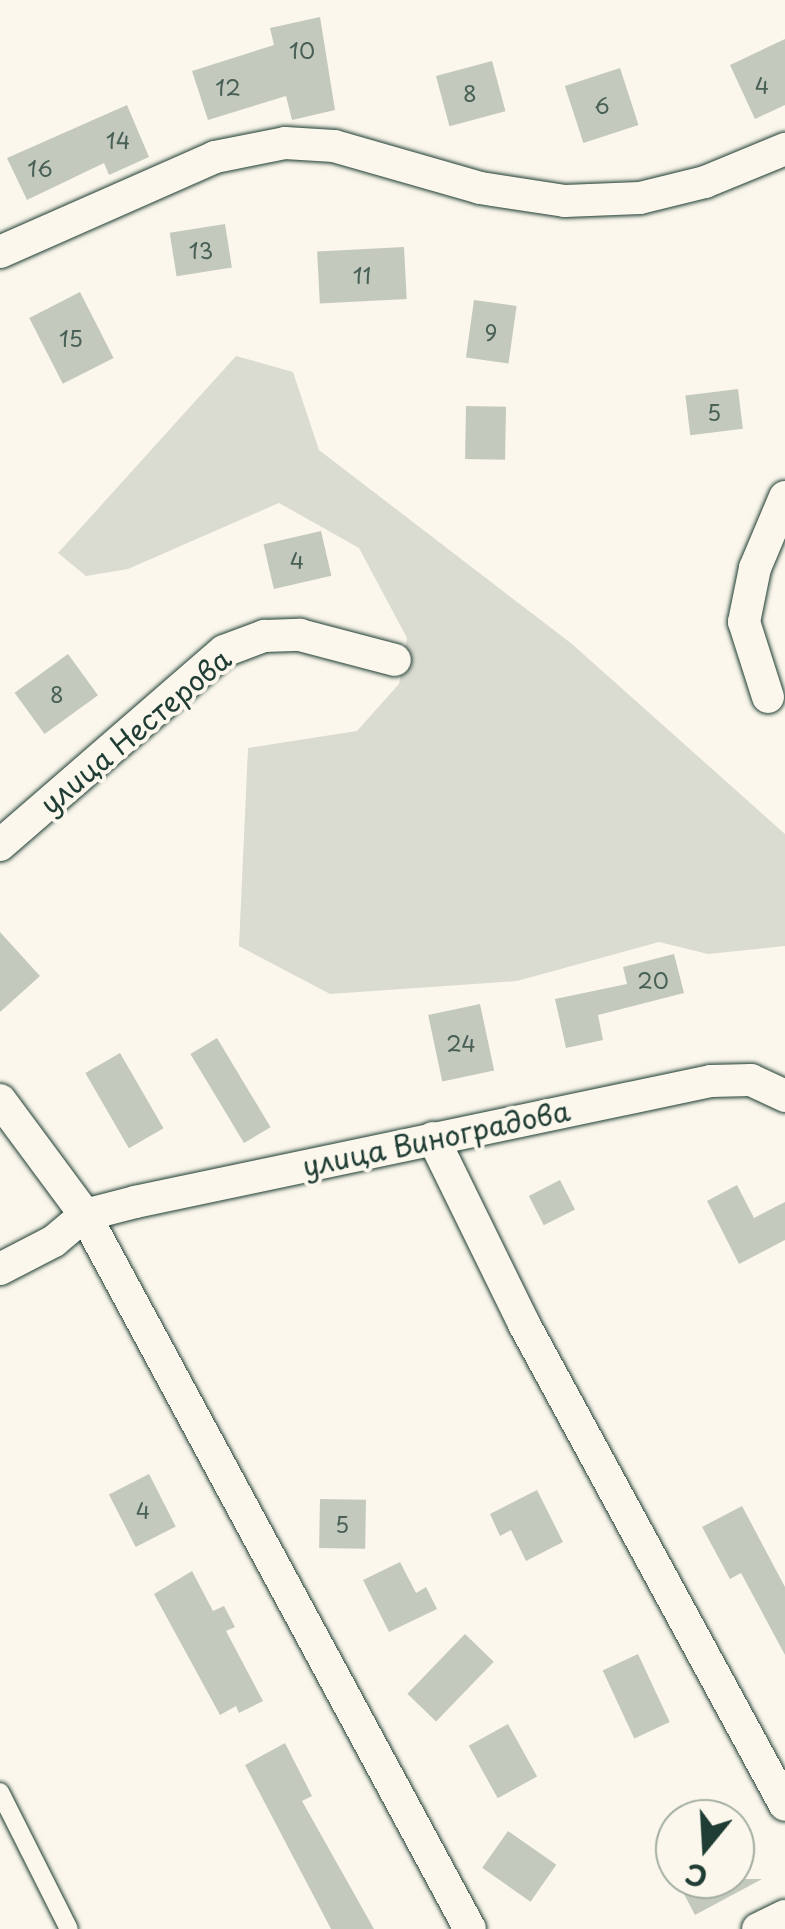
<!DOCTYPE html>
<meta charset="utf-8">
<style>
body{margin:0}
#map{position:relative;width:785px;height:1929px;overflow:hidden;background:#fbf7ec;font-family:"Playpen Sans",sans-serif}
div>[style]{position:absolute}
.green>*{inset:0;background:#dbdcd1}
.building>*{inset:0;background:#c4c9be;transform-origin:0 0}
.roads{filter:drop-shadow(0 0 2px #1f3d34) drop-shadow(0 0 2px #1f3d34)}
.service>*{height:18px;margin:-9px;padding:0 9px;transform-origin:9px;border-radius:9px;background:#fbf7ec}
.minor>*{height:32px;margin:-16px;padding:0 16px;transform-origin:16px;border-radius:16px;background:#fbf7ec}
span{translate:-50% -50%;white-space:nowrap;text-align:center;line-height:1.15;-webkit-text-stroke:8px #fbf7ec;paint-order:stroke}
.number-label{font-size:22px;color:#486056}
.number-label span{-webkit-text-stroke-width:0}
.street-label{font-size:28px;color:#1f3d34}
.north{position:absolute;left:655px;top:1799px;width:100px;height:100px;box-sizing:border-box;background:#fbf7ec;border:2px solid #a3ada2;border-radius:50%;rotate:198deg;font-size:28px;font-weight:700;line-height:40px;text-align:center;color:#1f3d34}
.north::after{content:'';display:block;margin:auto;width:35px;height:45px;background:#1f3d34;clip-path:polygon(50% 0,100% 100%,50% 72%,0 100%)}
</style>
<div id="map">
<div class="green">
<div style="clip-path:polygon(236px 356px,293px 372px,319px 450px,572px 644px,785px 834px,785px 946px,708px 954px,659px 942px,517px 981px,330px 994px,239px 946px,248px 748px,357px 731px,399px 684px,407px 638px,359px 548px,279px 503px,128px 569px,86px 576px,58px 553px)"></div>
</div>
<div class="building">
<div style="clip-path:polygon(320px 17px,335px 110px,292px 120px,286px 96px,208px 120px,192px 71px,274px 45px,270px 28px)"></div>
<div style="clip-path:polygon(785px 39px,785px 105px,755px 119px,730px 65px)"></div>
<div style="left:492px;top:61px;width:52px;height:58px;rotate:75deg"></div>
<div style="left:620px;top:68px;width:60px;height:58px;rotate:72deg"></div>
<div style="clip-path:polygon(127px 105px,149px 157px,109px 175px,104px 163px,27px 200px,7px 158px)"></div>
<div style="left:225px;top:224px;width:44px;height:56px;rotate:81deg"></div>
<div style="left:404px;top:247px;width:52px;height:87px;rotate:87deg"></div>
<div style="left:80px;top:292px;width:74px;height:57px;rotate:63deg"></div>
<div style="left:474px;top:300px;width:43px;height:58px;rotate:8deg"></div>
<div style="left:738px;top:389px;width:40px;height:53px;rotate:83deg"></div>
<div style="left:466px;top:406px;width:40px;height:53px;rotate:1deg"></div>
<div style="left:321px;top:531px;width:46px;height:59px;rotate:77deg"></div>
<div style="left:68px;top:654px;width:51px;height:66px;rotate:54deg"></div>
<div style="clip-path:polygon(0 932px,40px 976px,0 1012px)"></div>
<div style="clip-path:polygon(674px 954px,684px 993px,598px 1015px,603px 1040px,566px 1048px,555px 999px,627px 984px,623px 967px)"></div>
<div style="left:480px;top:1004px;width:68px;height:53px;rotate:78deg"></div>
<div style="left:217px;top:1038px;width:104px;height:31px;rotate:59deg"></div>
<div style="left:120px;top:1053px;width:87px;height:40px;rotate:60deg"></div>
<div style="left:560px;top:1180px;width:33px;height:35px;rotate:63deg"></div>
<div style="clip-path:polygon(737px 1185px,754px 1218px,785px 1202px,785px 1240px,739px 1264px,707px 1201px)"></div>
<div style="left:149px;top:1474px;width:59px;height:45px;rotate:63deg"></div>
<div style="clip-path:polygon(537px 1490px,563px 1542px,526px 1561px,511px 1530px,500px 1536px,490px 1514px)"></div>
<div style="left:320px;top:1499px;width:46px;height:49px;rotate:1deg"></div>
<div style="clip-path:polygon(742px 1506px,785px 1587px,785px 1655px,741px 1573px,730px 1579px,702px 1527px)"></div>
<div style="clip-path:polygon(400px 1562px,416px 1593px,426px 1587px,437px 1609px,389px 1632px,363px 1580px)"></div>
<div style="clip-path:polygon(192px 1571px,213px 1611px,224px 1606px,235px 1627px,226px 1631px,263px 1701px,239px 1713px,236px 1706px,220px 1715px,154px 1594px)"></div>
<div style="left:465px;top:1634px;width:40px;height:83px;rotate:44deg"></div>
<div style="left:638px;top:1654px;width:75px;height:39px;rotate:65deg"></div>
<div style="left:508px;top:1724px;width:60px;height:45px;rotate:61deg"></div>
<div style="clip-path:polygon(285px 1743px,312px 1796px,302px 1801px,374px 1929px,331px 1929px,245px 1765px)"></div>
<div style="left:508px;top:1831px;width:59px;height:45px;rotate:35deg"></div>
<div style="clip-path:polygon(676px 1879px,762px 1879px,695px 1915px)"></div>
</div>
<div class="roads">
<div class="service">
<div style="left:0;top:1792px;width:153px;rotate:63.3deg"></div>
</div>
<div class="minor">
<div style="left:0;top:252px;width:235px;rotate:-23.8deg"></div>
<div style="left:215px;top:157px;width:71px;rotate:-11.3deg"></div>
<div style="left:285px;top:143px;width:49px;rotate:3.5deg"></div>
<div style="left:334px;top:146px;width:152px;rotate:16deg"></div>
<div style="left:480px;top:188px;width:86px;rotate:8.7deg"></div>
<div style="left:565px;top:201px;width:75px;rotate:-2.3deg"></div>
<div style="left:640px;top:198px;width:67px;rotate:-13.8deg"></div>
<div style="left:705px;top:182px;width:87px;rotate:-22.4deg"></div>
<div style="left:768px;top:697px;width:79px;rotate:-107.7deg"></div>
<div style="left:744px;top:622px;width:55px;rotate:-78.5deg"></div>
<div style="left:755px;top:568px;width:77px;rotate:-67.1deg"></div>
<div style="left:0;top:845px;width:296px;rotate:-40.9deg"></div>
<div style="left:224px;top:651px;width:43px;rotate:-20.6deg"></div>
<div style="left:264px;top:636px;width:36px;rotate:-2deg"></div>
<div style="left:300px;top:635px;width:98px;rotate:14.7deg"></div>
<div style="left:0;top:1100px;width:143px;rotate:53.5deg"></div>
<div style="left:85px;top:1215px;width:811px;rotate:61.67deg"></div>
<div style="left:433px;top:1138px;width:207px;rotate:63.9deg"></div>
<div style="left:524px;top:1324px;width:547px;rotate:61.51deg"></div>
<div style="left:0;top:1269px;width:61px;rotate:-27.4deg"></div>
<div style="left:54px;top:1241px;width:40px;rotate:-40deg"></div>
<div style="left:85px;top:1215px;width:52px;rotate:-14.6deg"></div>
<div style="left:135px;top:1202px;width:589px;rotate:-11.86deg"></div>
<div style="left:711px;top:1081px;width:40px;rotate:-1.4deg"></div>
<div style="left:751px;top:1080px;width:38px;rotate:25deg"></div>
<div style="left:758px;top:1929px;width:30px;rotate:-26deg"></div>
</div>
</div>
<div class="number-label">
<span style="left:302px;top:50px">10</span>
<span style="left:762px;top:85px">4</span>
<span style="left:228px;top:87px">12</span>
<span style="left:470px;top:93px">8</span>
<span style="left:602px;top:105px">6</span>
<span style="left:118px;top:140px">14</span>
<span style="left:40px;top:168px">16</span>
<span style="left:201px;top:250px">13</span>
<span style="left:362px;top:275px">11</span>
<span style="left:491px;top:332px">9</span>
<span style="left:71px;top:338px">15</span>
<span style="left:714px;top:412px">5</span>
<span style="left:297px;top:560px">4</span>
<span style="left:57px;top:694px">8</span>
<span style="left:653px;top:980px">20</span>
<span style="left:461px;top:1043px">24</span>
<span style="left:143px;top:1510px">4</span>
<span style="left:342px;top:1524px">5</span>
</div>
<div class="street-label">
<span style="left:135px;top:731px;rotate:-40deg">улица Нестерова</span>
<span style="left:436px;top:1138px;rotate:-12deg">улица Виноградова</span>
</div>
<div class="north">С</div>
</div>
